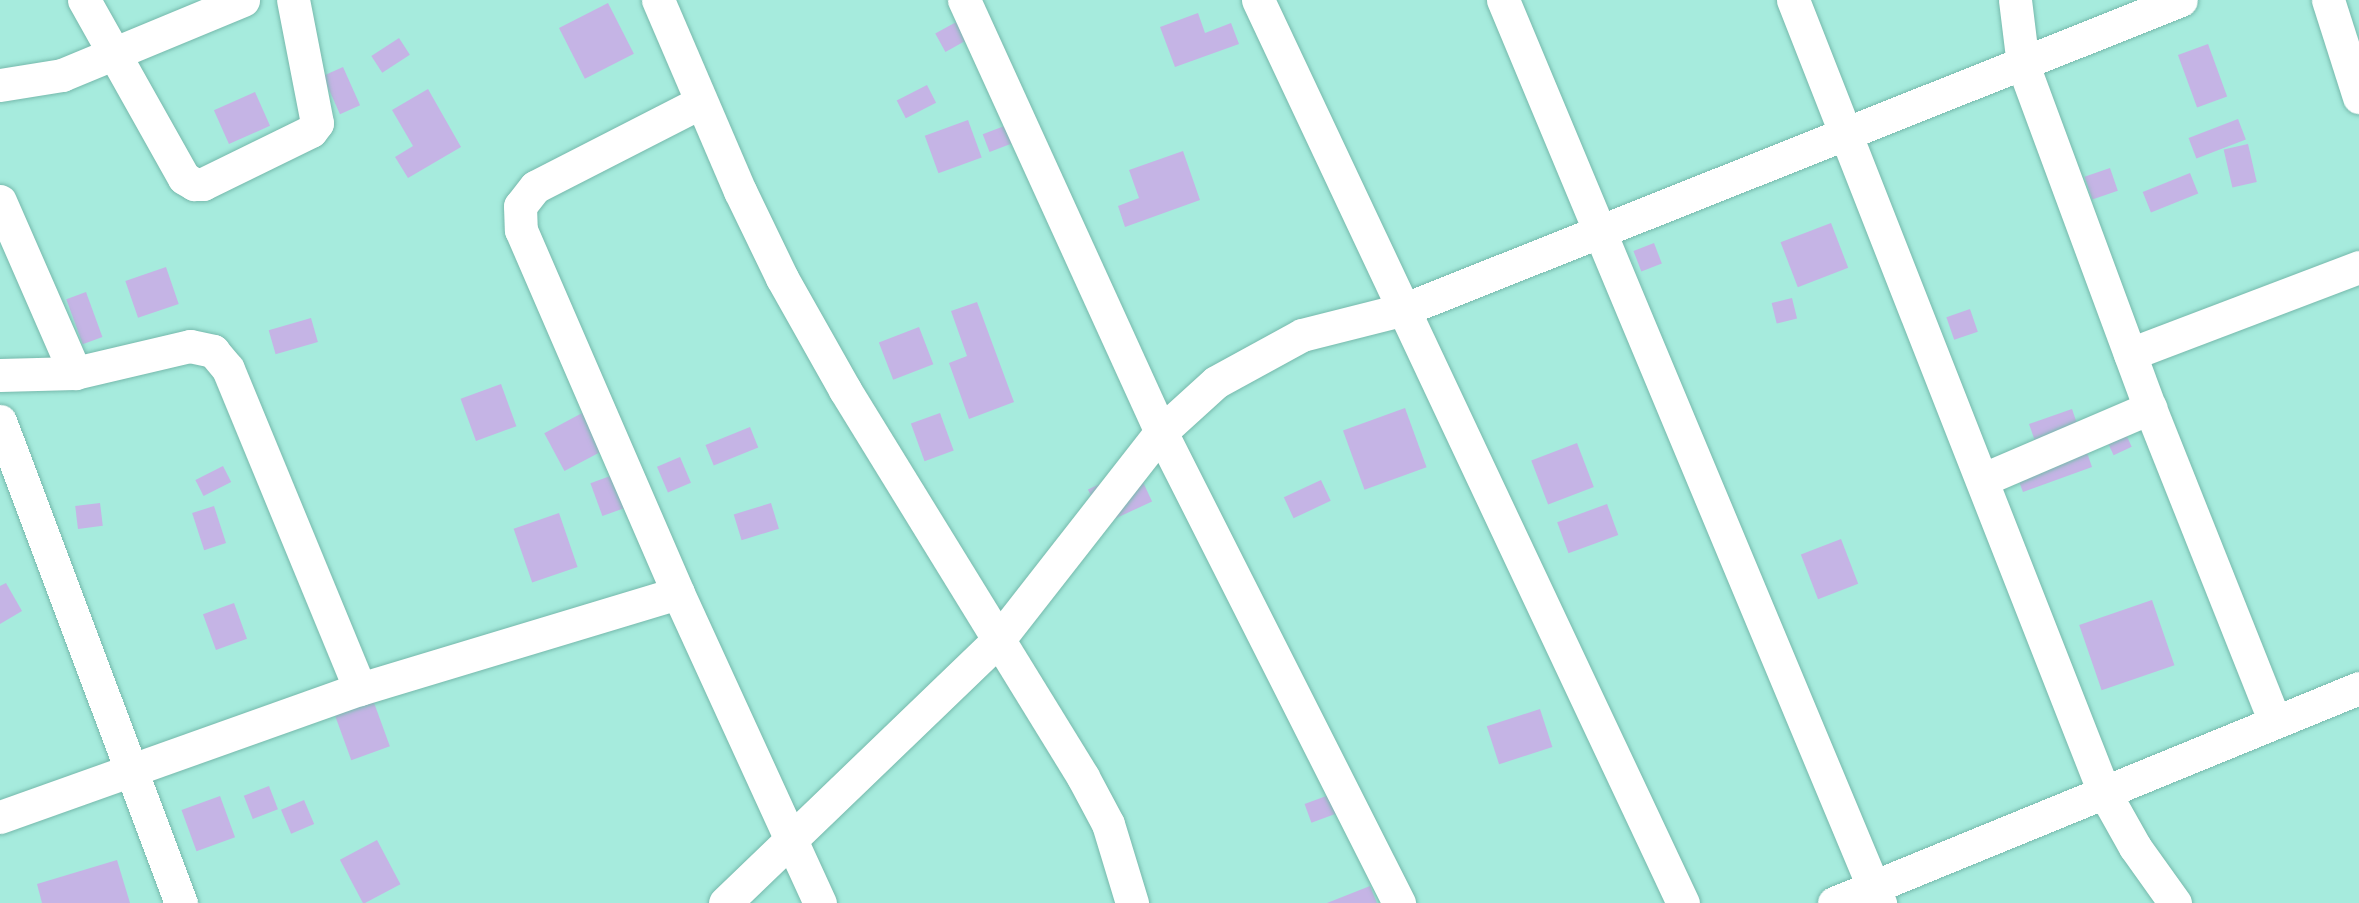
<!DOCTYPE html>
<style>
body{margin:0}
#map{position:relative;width:2359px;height:903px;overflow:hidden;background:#a6ebdd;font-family:"Source Sans 3",sans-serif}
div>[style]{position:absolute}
.building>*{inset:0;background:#c5b4e5;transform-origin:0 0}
.roads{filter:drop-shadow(0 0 2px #76b9ac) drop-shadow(0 0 2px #76b9ac)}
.minor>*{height:33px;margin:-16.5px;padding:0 16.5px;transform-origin:16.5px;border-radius:16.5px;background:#fff}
span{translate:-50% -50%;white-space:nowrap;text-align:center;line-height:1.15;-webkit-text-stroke:5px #b3f8ea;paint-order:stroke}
</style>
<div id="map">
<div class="building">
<div style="left:608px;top:3px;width:57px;height:55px;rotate:63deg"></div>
<div style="clip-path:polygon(1198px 13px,1205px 33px,1231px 23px,1239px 44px,1175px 67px,1160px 27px)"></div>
<div style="left:958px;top:21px;width:21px;height:26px;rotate:61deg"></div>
<div style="left:399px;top:38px;width:20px;height:33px;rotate:57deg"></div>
<div style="left:2208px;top:44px;width:56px;height:32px;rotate:70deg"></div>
<div style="left:343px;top:67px;width:42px;height:22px;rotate:66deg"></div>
<div style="left:927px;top:85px;width:20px;height:34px;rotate:63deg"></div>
<div style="clip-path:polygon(428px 89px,461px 147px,408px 178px,395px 157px,413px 146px,392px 110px)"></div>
<div style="left:255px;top:92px;width:37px;height:45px;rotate:66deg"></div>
<div style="left:2238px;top:119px;width:22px;height:53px;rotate:69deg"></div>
<div style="left:968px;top:120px;width:40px;height:46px;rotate:70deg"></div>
<div style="left:1007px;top:125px;width:19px;height:26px;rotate:69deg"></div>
<div style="left:2248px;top:144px;width:39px;height:25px;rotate:77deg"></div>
<div style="clip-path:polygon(1183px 151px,1200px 200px,1125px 227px,1118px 206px,1139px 198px,1129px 170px)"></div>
<div style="left:2110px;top:168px;width:24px;height:27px;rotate:71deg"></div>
<div style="left:2190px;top:173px;width:22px;height:51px;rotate:68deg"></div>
<div style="left:1831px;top:223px;width:48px;height:54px;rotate:69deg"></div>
<div style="left:1654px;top:243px;width:22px;height:22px;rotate:69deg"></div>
<div style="left:166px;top:267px;width:39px;height:43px;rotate:71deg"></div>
<div style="left:86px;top:292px;width:48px;height:21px;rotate:70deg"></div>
<div style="left:1792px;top:298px;width:21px;height:21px;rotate:76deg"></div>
<div style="clip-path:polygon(977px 302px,1014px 402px,969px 419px,949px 363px,967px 356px,951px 311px)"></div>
<div style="left:1970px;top:309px;width:24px;height:25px;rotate:71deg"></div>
<div style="left:311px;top:318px;width:25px;height:44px;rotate:74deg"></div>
<div style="left:919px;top:327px;width:40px;height:43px;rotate:69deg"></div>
<div style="left:501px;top:384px;width:45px;height:43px;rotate:70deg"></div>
<div style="left:1405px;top:408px;width:63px;height:66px;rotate:70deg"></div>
<div style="clip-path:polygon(2072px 409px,2092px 467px,2023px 492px,2015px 471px,2042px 461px,2029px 424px)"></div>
<div style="left:584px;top:412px;width:43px;height:45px;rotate:62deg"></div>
<div style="left:940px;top:413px;width:40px;height:31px;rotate:70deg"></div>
<div style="left:2122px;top:426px;width:23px;height:20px;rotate:65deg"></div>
<div style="left:750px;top:427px;width:22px;height:48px;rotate:68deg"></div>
<div style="left:1577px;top:443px;width:47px;height:49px;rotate:69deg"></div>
<div style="left:680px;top:457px;width:28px;height:25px;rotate:67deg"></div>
<div style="left:223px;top:466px;width:18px;height:31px;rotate:63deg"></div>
<div style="left:1136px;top:467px;width:38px;height:53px;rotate:65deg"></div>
<div style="left:613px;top:475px;width:35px;height:24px;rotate:70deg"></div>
<div style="left:1321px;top:480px;width:23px;height:41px;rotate:65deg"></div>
<div style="left:100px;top:503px;width:23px;height:25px;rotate:83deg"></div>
<div style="left:771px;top:503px;width:27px;height:39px;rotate:73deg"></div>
<div style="left:1607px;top:504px;width:33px;height:53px;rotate:70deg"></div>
<div style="left:214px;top:506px;width:39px;height:23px;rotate:72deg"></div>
<div style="left:559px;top:513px;width:57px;height:48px;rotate:71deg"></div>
<div style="left:1841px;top:539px;width:48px;height:43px;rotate:69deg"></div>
<div style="clip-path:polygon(6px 583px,22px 611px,0 624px,0 586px)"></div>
<div style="left:2152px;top:600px;width:69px;height:77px;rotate:71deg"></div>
<div style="left:234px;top:603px;width:38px;height:33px;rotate:70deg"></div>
<div style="left:369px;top:689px;width:61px;height:41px;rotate:70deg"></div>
<div style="left:1540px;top:709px;width:40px;height:56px;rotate:72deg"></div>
<div style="left:269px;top:786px;width:25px;height:27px;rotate:69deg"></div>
<div style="left:1329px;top:795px;width:20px;height:26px;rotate:70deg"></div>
<div style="left:220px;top:796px;width:44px;height:41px;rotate:70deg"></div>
<div style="left:304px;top:800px;width:26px;height:25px;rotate:67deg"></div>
<div style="left:377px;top:840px;width:50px;height:42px;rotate:62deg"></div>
<div style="clip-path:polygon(117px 860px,130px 903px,42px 903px,37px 884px)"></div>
<div style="clip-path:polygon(1370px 886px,1377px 903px,1327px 903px)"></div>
</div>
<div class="roads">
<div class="minor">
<div style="left:84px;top:0;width:204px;rotate:60.7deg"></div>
<div style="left:184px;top:178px;width:12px;rotate:31deg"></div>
<div style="left:194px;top:184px;width:9px"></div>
<div style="left:203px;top:184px;width:120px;rotate:-26.1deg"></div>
<div style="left:311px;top:131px;width:10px;rotate:-53deg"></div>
<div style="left:317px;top:123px;width:125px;rotate:-101deg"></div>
<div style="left:658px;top:0;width:208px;rotate:66.8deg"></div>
<div style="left:740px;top:191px;width:97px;rotate:64.2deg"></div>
<div style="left:782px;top:278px;width:129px;rotate:60.6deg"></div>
<div style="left:845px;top:390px;width:454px;rotate:58.4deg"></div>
<div style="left:1083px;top:777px;width:53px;rotate:62deg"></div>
<div style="left:1108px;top:824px;width:83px;rotate:73.1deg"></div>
<div style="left:964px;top:0;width:475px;rotate:65.5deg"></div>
<div style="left:1161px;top:432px;width:528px;rotate:63.19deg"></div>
<div style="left:1258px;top:0;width:998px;rotate:64.8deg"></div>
<div style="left:1503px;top:0;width:979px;rotate:67.34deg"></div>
<div style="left:1793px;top:0;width:849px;rotate:68.57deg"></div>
<div style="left:2103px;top:790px;width:65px;rotate:60.7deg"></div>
<div style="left:2135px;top:847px;width:69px;rotate:54.5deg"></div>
<div style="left:2015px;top:0;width:65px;rotate:83deg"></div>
<div style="left:2023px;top:65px;width:366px;rotate:69.7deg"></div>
<div style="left:2150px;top:408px;width:335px;rotate:68.3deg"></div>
<div style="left:2328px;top:0;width:102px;rotate:72.3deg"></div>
<div style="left:0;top:85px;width:63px;rotate:-9.2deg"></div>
<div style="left:62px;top:75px;width:196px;rotate:-22.5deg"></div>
<div style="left:701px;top:102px;width:186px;rotate:152.9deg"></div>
<div style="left:535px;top:187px;width:24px;rotate:128deg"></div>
<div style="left:520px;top:206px;width:24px;rotate:88deg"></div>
<div style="left:521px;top:230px;width:395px;rotate:66.6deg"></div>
<div style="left:678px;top:593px;width:341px;rotate:65.4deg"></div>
<div style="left:0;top:201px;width:188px;rotate:66.4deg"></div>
<div style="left:2130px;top:354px;width:245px;rotate:-20.8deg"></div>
<div style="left:0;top:375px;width:75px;rotate:-1.5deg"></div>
<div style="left:75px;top:373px;width:118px;rotate:-13.2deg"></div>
<div style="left:190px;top:346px;width:24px;rotate:12deg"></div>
<div style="left:213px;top:351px;width:23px;rotate:50deg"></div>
<div style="left:228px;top:369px;width:346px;rotate:67.6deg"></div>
<div style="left:0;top:421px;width:515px;rotate:69.42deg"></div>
<div style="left:1984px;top:479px;width:181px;rotate:-23.2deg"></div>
<div style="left:0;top:817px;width:382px;rotate:-19.6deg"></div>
<div style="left:360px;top:689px;width:332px;rotate:-16.8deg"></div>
<div style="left:725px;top:903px;width:380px;rotate:-43.9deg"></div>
<div style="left:999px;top:639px;width:263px;rotate:-52deg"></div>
<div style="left:1161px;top:432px;width:74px;rotate:-42.3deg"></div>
<div style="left:1216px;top:382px;width:98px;rotate:-28.7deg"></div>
<div style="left:1302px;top:335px;width:106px;rotate:-14.2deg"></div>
<div style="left:1405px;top:309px;width:835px;rotate:-21.71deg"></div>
<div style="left:1834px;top:903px;width:567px;rotate:-22.27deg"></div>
</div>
</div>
</div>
